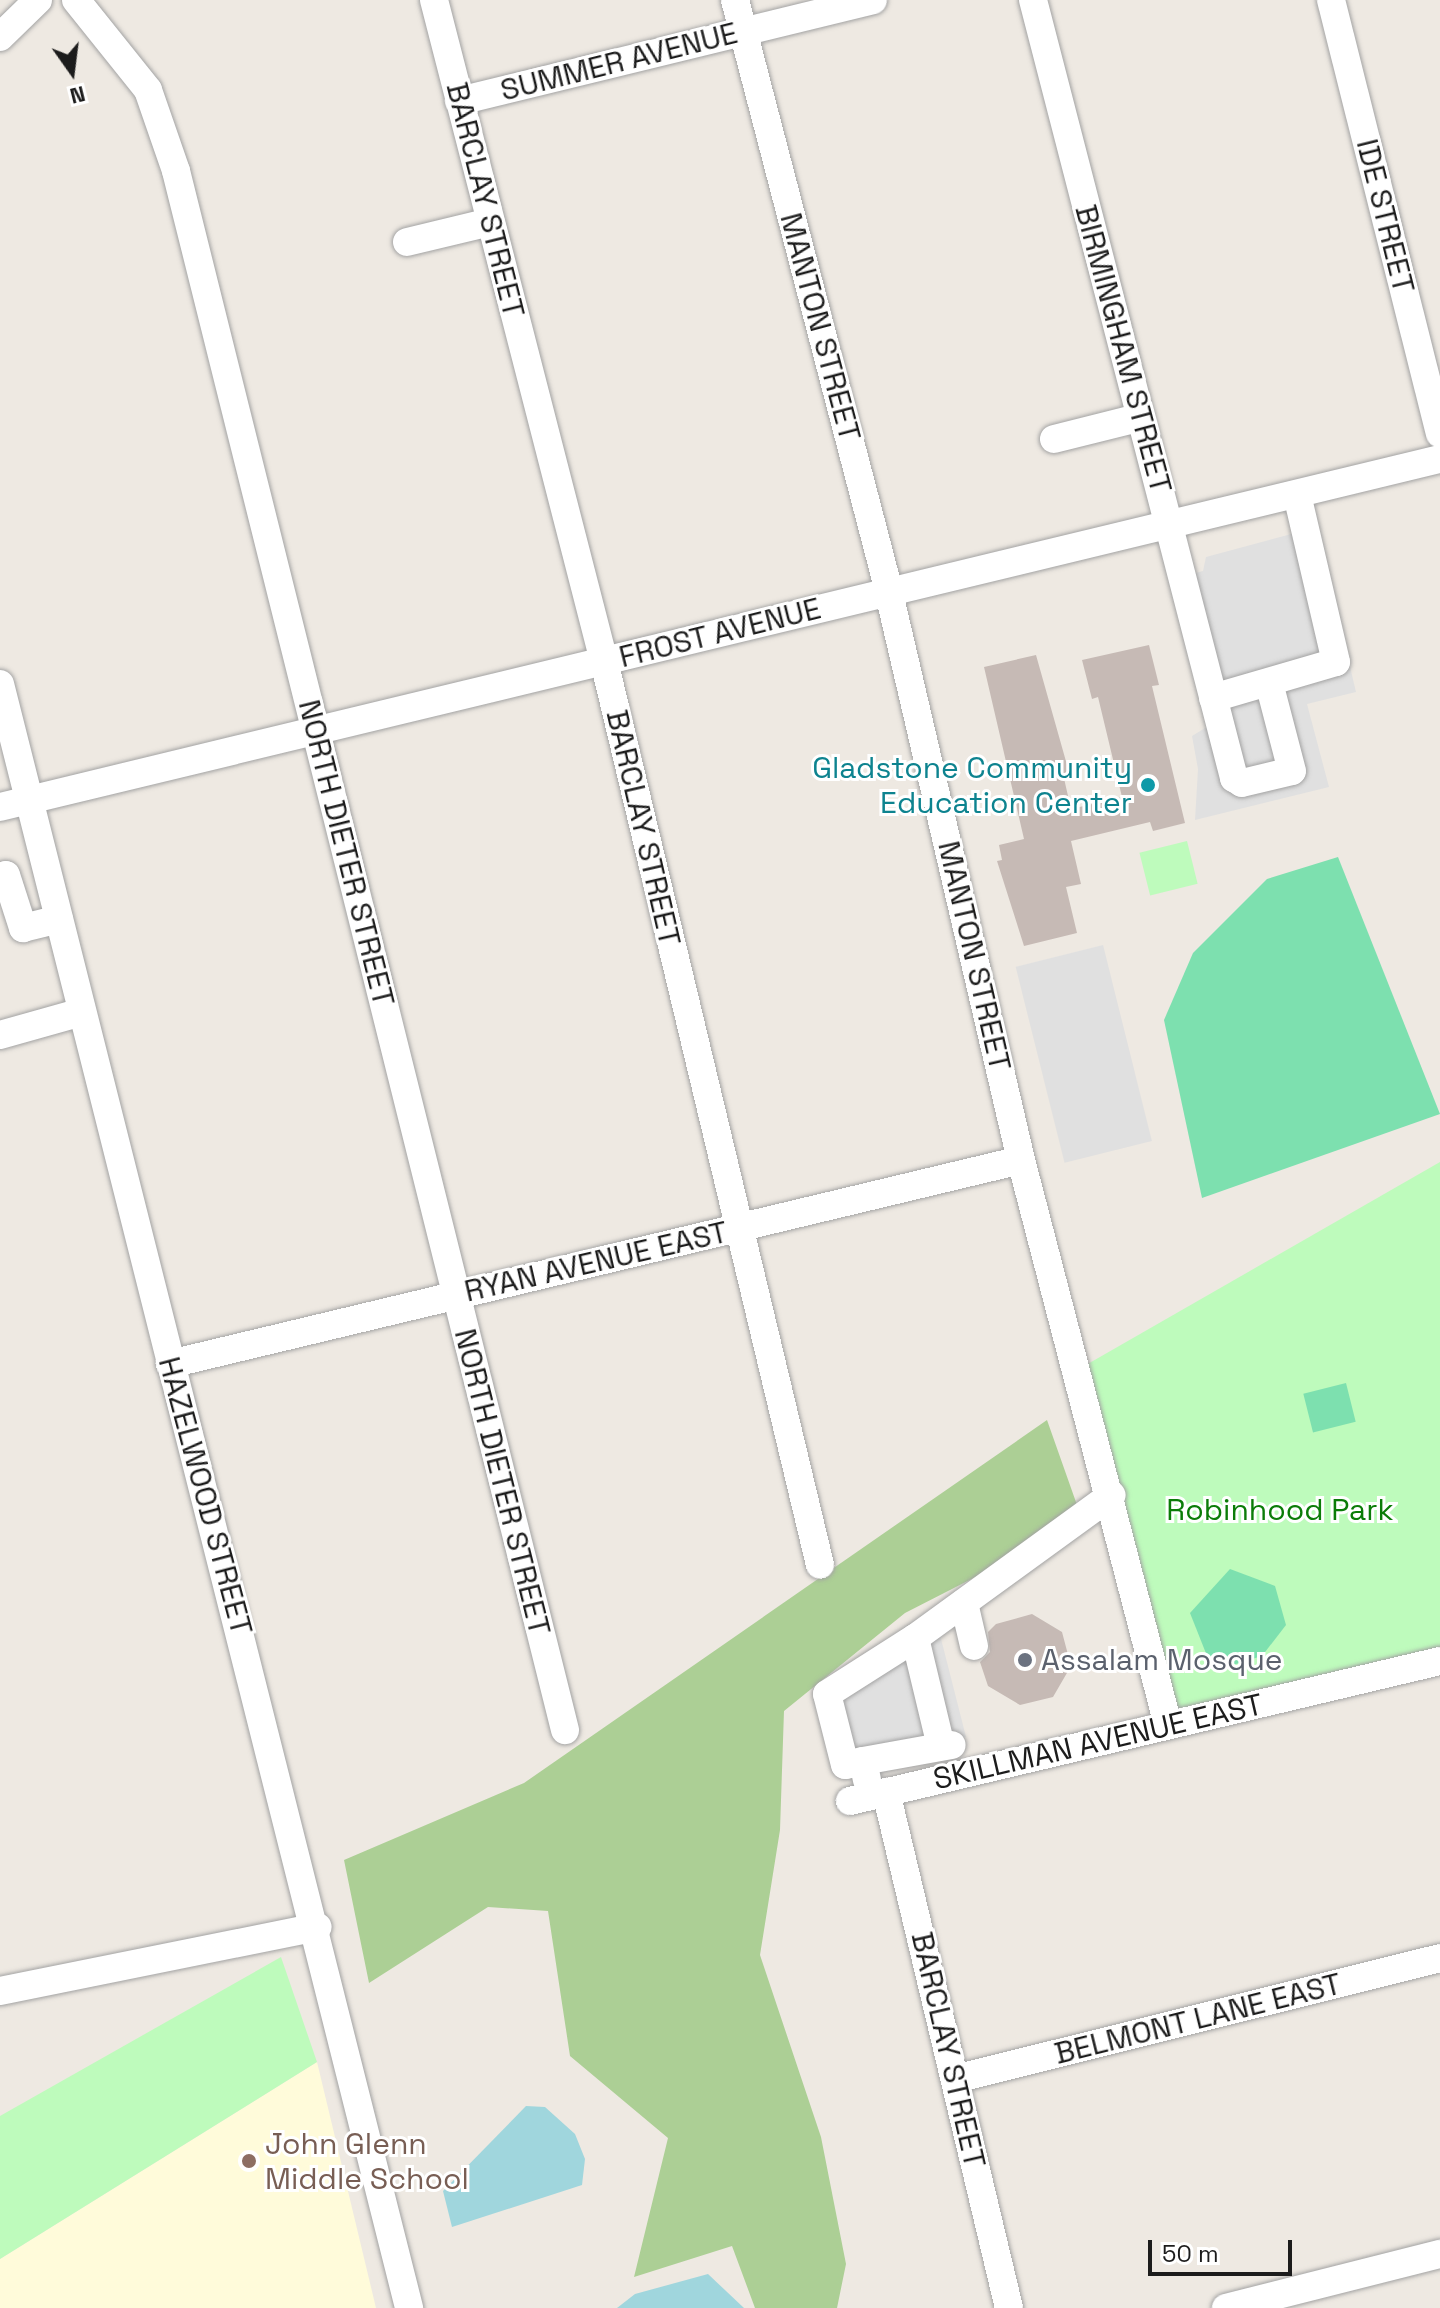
<!DOCTYPE html>
<style>
body{margin:0}
#map{position:relative;width:1440px;height:2308px;overflow:hidden;background:#eee9e2;font-family:"Space Grotesk",sans-serif}
div>[style]{position:absolute}
.education>*{inset:0;background:#fffbda}
.forest>*{inset:0;background:#accf95}
.park>*{inset:0;background:#befbbc;transform-origin:0 0}
.pitch>*{inset:0;background:#7de0af;transform-origin:0 0}
.parking>*{inset:0;background:#e0e0e0;transform-origin:0 0}
.water>*{inset:0;background:#a0d6dd}
.building>*{inset:0;background:#c6bab5}
.roads{filter:drop-shadow(0 0 2px #a3a3a3) drop-shadow(0 0 2px #a3a3a3)}
.minor>*{height:28px;margin:-14px;padding:0 14px;transform-origin:14px;border-radius:14px;background:#fff}
.dots>*{width:22px;height:22px;translate:-50% -50%;box-sizing:border-box;border:4px solid #fff;border-radius:50%}
span{translate:-50% -50%;white-space:nowrap;text-align:center;line-height:1.15;-webkit-text-stroke:6px #fff;paint-order:stroke}
.street-label{font-size:30px;color:#1c1c1c}
.culture-label{font-size:30px;color:#0d838f}
.right{translate:-100% -50%;text-align:right}
.park-label{font-size:30px;color:#0b7c08}
.worship-label{font-size:30px;color:#5b616d}
.left{translate:0 -50%;text-align:left}
.education-label{font-size:30px;color:#785e54}
.north{position:absolute;left:32px;top:32px;width:80px;height:80px;-webkit-text-stroke:6px #fff;paint-order:stroke;rotate:166deg;font-size:22px;font-weight:700;line-height:32px;text-align:center;color:#1c1c1c}
.north::after{content:'';display:block;margin:auto;width:28px;height:36px;background:#1c1c1c;clip-path:polygon(50% 0,100% 100%,50% 72%,0 100%)}
.scale{position:absolute;left:1148px;top:2240px;width:144px;height:36px;box-sizing:border-box;border:4px solid #1c1c1c;border-top:0;padding-left:10px;font-size:24px;line-height:28px;white-space:nowrap;color:#1c1c1c;-webkit-text-stroke:6px #fff;paint-order:stroke}
</style>
<div id="map">
<div class="education">
<div style="clip-path:polygon(317px 2062px,376px 2308px,0 2308px,0 2259px)"></div>
</div>
<div class="forest">
<div style="clip-path:polygon(1047px 1420px,1083px 1522px,905px 1613px,784px 1711px,780px 1830px,760px 1955px,821px 2137px,846px 2264px,837px 2308px,755px 2308px,732px 2246px,634px 2277px,668px 2138px,570px 2056px,548px 1911px,488px 1907px,369px 1983px,344px 1860px,524px 1783px)"></div>
</div>
<div class="park">
<div style="left:1187px;top:841px;width:44px;height:49px;rotate:76deg"></div>
<div style="clip-path:polygon(1440px 1162px,1440px 1659px,1168px 1725px,1079px 1369px)"></div>
<div style="clip-path:polygon(281px 1957px,317px 2062px,0 2259px,0 2116px)"></div>
</div>
<div class="pitch">
<div style="clip-path:polygon(1338px 857px,1440px 1114px,1202px 1198px,1164px 1020px,1193px 953px,1267px 879px)"></div>
<div style="left:1346px;top:1383px;width:40px;height:44px;rotate:76deg"></div>
<div style="clip-path:polygon(1230px 1569px,1275px 1586px,1286px 1625px,1262px 1656px,1213px 1671px,1190px 1613px)"></div>
</div>
<div class="parking">
<div style="clip-path:polygon(1317px 527px,1356px 692px,1307px 704px,1329px 787px,1195px 820px,1198px 769px,1192px 736px,1210px 725px,1173px 579px,1203px 571px,1206px 557px)"></div>
<div style="left:1103px;top:945px;width:202px;height:90px;rotate:76deg"></div>
<div style="clip-path:polygon(938px 1627px,966px 1737px,833px 1769px,815px 1699px)"></div>
</div>
<div class="water">
<div style="clip-path:polygon(526px 2106px,545px 2107px,575px 2134px,585px 2159px,582px 2185px,452px 2227px,443px 2191px)"></div>
<div style="clip-path:polygon(708px 2274px,744px 2308px,617px 2308px,635px 2294px)"></div>
</div>
<div class="building">
<div style="clip-path:polygon(1149px 645px,1159px 685px,1152px 686px,1185px 823px,1153px 831px,1150px 822px,1071px 841px,1081px 884px,1066px 887px,1077px 933px,1024px 946px,997px 861px,1002px 860px,999px 845px,1024px 839px,984px 667px,1036px 655px,1069px 772px,1063px 774px,1071px 809px,1122px 797px,1098px 697px,1092px 699px,1082px 660px)"></div>
<div style="clip-path:polygon(1032px 1614px,1062px 1632px,1071px 1666px,1053px 1697px,1020px 1705px,988px 1686px,980px 1662px,990px 1652px,988px 1632px,996px 1624px)"></div>
</div>
<div class="roads">
<div class="minor">
<div style="left:76px;top:0;width:115px;rotate:51.3deg"></div>
<div style="left:148px;top:90px;width:86px;rotate:70.9deg"></div>
<div style="left:176px;top:171px;width:1607px;rotate:75.99deg"></div>
<div style="left:434px;top:0;width:683px;rotate:75.58deg"></div>
<div style="left:604px;top:661px;width:929px;rotate:76.56deg"></div>
<div style="left:735px;top:0;width:595px;rotate:75.4deg"></div>
<div style="left:885px;top:576px;width:600px;rotate:76.89deg"></div>
<div style="left:1021px;top:1160px;width:584px;rotate:75.42deg"></div>
<div style="left:1033px;top:0;width:804px;rotate:75.51deg"></div>
<div style="left:1234px;top:778px;width:9px;rotate:32deg"></div>
<div style="left:1242px;top:783px;width:51px;rotate:-13.5deg"></div>
<div style="left:1292px;top:771px;width:91px;rotate:-104.6deg"></div>
<div style="left:1331px;top:0;width:447px;rotate:75.9deg"></div>
<div style="left:0;top:37px;width:53px;rotate:-44.2deg"></div>
<div style="left:459px;top:101px;width:426px;rotate:-13.7deg"></div>
<div style="left:407px;top:242px;width:85px;rotate:-13.5deg"></div>
<div style="left:1054px;top:439px;width:87px;rotate:-14deg"></div>
<div style="left:0;top:684px;width:1675px;rotate:75.86deg"></div>
<div style="left:1213px;top:698px;width:128px;rotate:-16.3deg"></div>
<div style="left:1336px;top:662px;width:172px;rotate:-103.1deg"></div>
<div style="left:0;top:807px;width:1481px;rotate:-13.59deg"></div>
<div style="left:0;top:877px;width:6px;rotate:-18deg"></div>
<div style="left:6px;top:875px;width:56px;rotate:72.2deg"></div>
<div style="left:23px;top:928px;width:37px;rotate:-14deg"></div>
<div style="left:0;top:1035px;width:85px;rotate:-15.7deg"></div>
<div style="left:170px;top:1364px;width:875px;rotate:-13.48deg"></div>
<div style="left:964px;top:1603px;width:44px;rotate:76.9deg"></div>
<div style="left:915px;top:1638px;width:243px;rotate:-36deg"></div>
<div style="left:863px;top:1761px;width:18px;rotate:167deg"></div>
<div style="left:845px;top:1765px;width:73px;rotate:-104.2deg"></div>
<div style="left:827px;top:1694px;width:104px;rotate:-32.5deg"></div>
<div style="left:915px;top:1638px;width:107px;rotate:76.5deg"></div>
<div style="left:867px;top:1780px;width:19px;rotate:-102deg"></div>
<div style="left:863px;top:1761px;width:90px;rotate:-10.2deg"></div>
<div style="left:886px;top:1792px;width:530px;rotate:76.59deg"></div>
<div style="left:850px;top:1801px;width:606px;rotate:-13.35deg"></div>
<div style="left:0;top:1991px;width:324px;rotate:-11.4deg"></div>
<div style="left:955px;top:2079px;width:500px;rotate:-14deg"></div>
<div style="left:1226px;top:2308px;width:221px;rotate:-14.2deg"></div>
</div>
</div>
<div class="dots">
<div style="left:1148px;top:785px;background:#0f9aa8"></div>
<div style="left:1025px;top:1660px;background:#6b7280"></div>
<div style="left:249px;top:2161px;background:#8d6e63"></div>
</div>
<div class="street-label">
<span style="left:619px;top:62px;rotate:-14deg">SUMMER AVENUE</span>
<span style="left:485px;top:200px;rotate:76deg">BARCLAY STREET</span>
<span style="left:1385px;top:216px;rotate:76deg">IDE STREET</span>
<span style="left:820px;top:327px;rotate:75deg">MANTON STREET</span>
<span style="left:1123px;top:349px;rotate:75deg">BIRMINGHAM STREET</span>
<span style="left:720px;top:633px;rotate:-14deg">FROST AVENUE</span>
<span style="left:643px;top:828px;rotate:77deg">BARCLAY STREET</span>
<span style="left:346px;top:853px;rotate:76deg">NORTH DIETER STREET</span>
<span style="left:974px;top:956px;rotate:77deg">MANTON STREET</span>
<span style="left:596px;top:1262px;rotate:-13deg">RYAN AVENUE EAST</span>
<span style="left:502px;top:1482px;rotate:76deg">NORTH DIETER STREET</span>
<span style="left:205px;top:1496px;rotate:75deg">HAZELWOOD STREET</span>
<span style="left:1098px;top:1742px;rotate:-13deg">SKILLMAN AVENUE EAST</span>
<span style="left:1198px;top:2019px;rotate:-14deg">BELMONT LANE EAST</span>
<span style="left:948px;top:2050px;rotate:77deg">BARCLAY STREET</span>
</div>
<div class="culture-label">
<span class="right" style="left:1132px;top:785px">Gladstone Community<br>Education Center</span>
</div>
<div class="park-label">
<span style="left:1280px;top:1510px">Robinhood Park</span>
</div>
<div class="worship-label">
<span class="left" style="left:1041px;top:1660px">Assalam Mosque</span>
</div>
<div class="education-label">
<span class="left" style="left:265px;top:2161px">John Glenn<br>Middle School</span>
</div>
<div class="north">N</div>
<div class="scale">50 m</div>
</div>
